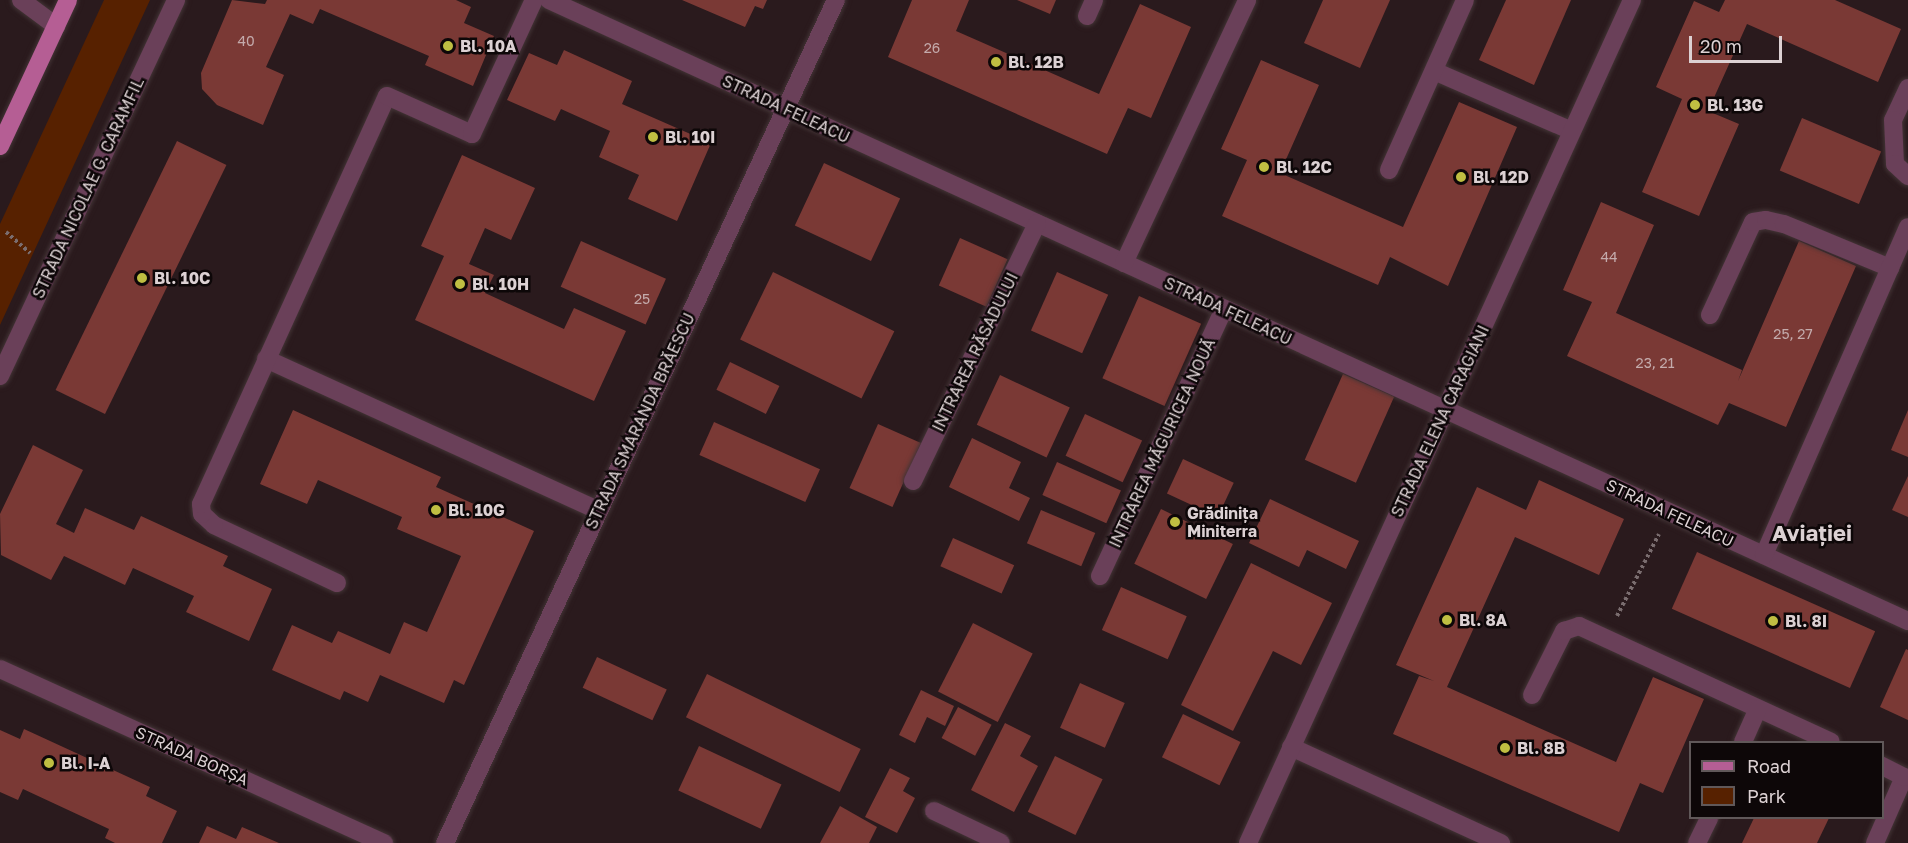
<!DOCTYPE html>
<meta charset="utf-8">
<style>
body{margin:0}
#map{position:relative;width:1908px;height:843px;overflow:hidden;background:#2a1a1d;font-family:"Golos Text",sans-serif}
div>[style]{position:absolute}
.green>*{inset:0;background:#572100}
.building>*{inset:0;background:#7a3935;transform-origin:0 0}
.path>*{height:4px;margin-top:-2px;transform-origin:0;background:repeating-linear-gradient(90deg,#7a6d6f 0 3px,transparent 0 6px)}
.roads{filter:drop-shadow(0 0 2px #433436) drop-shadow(0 0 2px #433436)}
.minor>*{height:18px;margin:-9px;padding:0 9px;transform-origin:9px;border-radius:9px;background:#6a4059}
.major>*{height:18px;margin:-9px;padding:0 9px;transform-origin:9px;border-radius:9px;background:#b55e94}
.dots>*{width:16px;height:16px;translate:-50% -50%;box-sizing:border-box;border:3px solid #0d0708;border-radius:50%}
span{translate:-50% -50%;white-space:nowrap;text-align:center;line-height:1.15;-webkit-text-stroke:5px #0d0708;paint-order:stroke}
.number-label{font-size:14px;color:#c4abac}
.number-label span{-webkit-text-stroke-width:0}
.poi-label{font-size:16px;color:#dcd1d3;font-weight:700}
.left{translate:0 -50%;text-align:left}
.street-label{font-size:16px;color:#dcd1d3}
.district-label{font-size:22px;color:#dcd1d3;font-weight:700}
.legend{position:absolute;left:1689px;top:741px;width:195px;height:78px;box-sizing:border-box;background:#0d0708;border:2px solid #605859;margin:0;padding:8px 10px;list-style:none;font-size:18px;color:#dcd1d3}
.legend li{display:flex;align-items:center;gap:12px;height:30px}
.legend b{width:30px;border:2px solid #605859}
.scale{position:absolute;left:1689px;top:36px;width:93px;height:27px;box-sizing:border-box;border:3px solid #dcd1d3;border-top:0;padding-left:8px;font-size:18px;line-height:21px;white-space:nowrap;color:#dcd1d3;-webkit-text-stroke:4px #0d0708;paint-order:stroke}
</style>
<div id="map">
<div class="green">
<div style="clip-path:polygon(104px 0,150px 0,0 325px,0 224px)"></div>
</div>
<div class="building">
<div style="clip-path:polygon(232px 0,265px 4px,267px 0,456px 0,471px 7px,464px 23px,494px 36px,473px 86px,425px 65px,429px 56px,320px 9px,313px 24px,290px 14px,266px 67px,284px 75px,263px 125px,217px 105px,202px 89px,201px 73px)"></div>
<div style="clip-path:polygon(682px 0,767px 0,763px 9px,755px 6px,745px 27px)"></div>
<div style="clip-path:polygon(912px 0,969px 0,956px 31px,1099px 94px,1140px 4px,1191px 27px,1151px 118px,1128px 108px,1107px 154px,888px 57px)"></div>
<div style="clip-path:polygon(1017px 0,1056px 0,1050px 14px)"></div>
<div style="clip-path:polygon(1323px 0,1390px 0,1360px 68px,1304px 43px)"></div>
<div style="clip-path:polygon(1506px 0,1571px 0,1534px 85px,1479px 60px)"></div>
<div style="clip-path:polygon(1725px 0,1835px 0,1901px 29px,1878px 82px,1747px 24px,1708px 111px,1739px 124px,1699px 216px,1642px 192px,1682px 99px,1656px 87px,1694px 1px,1719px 12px)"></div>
<div style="clip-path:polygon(564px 50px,632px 81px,622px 104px,711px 143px,677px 221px,628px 199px,639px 175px,599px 157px,610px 131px,561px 109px,555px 121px,507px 100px,529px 53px,557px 65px)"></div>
<div style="clip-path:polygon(1261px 60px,1319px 85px,1280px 173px,1403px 227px,1459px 102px,1517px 127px,1448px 286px,1390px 257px,1378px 285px,1222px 216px,1247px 160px,1221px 149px)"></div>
<div style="left:1802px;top:118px;width:86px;height:57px;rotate:23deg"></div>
<div style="left:177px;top:141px;width:55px;height:277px;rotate:26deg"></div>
<div style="clip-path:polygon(462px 155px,535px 188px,511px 240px,485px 228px,469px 264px,494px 275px,485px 293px,564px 329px,574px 308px,626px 331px,594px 401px,415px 320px,444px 256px,421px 246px)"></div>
<div style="left:824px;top:163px;width:84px;height:69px;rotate:25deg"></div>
<div style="clip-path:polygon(1601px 202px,1654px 225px,1616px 313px,1742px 370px,1738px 381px,1799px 241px,1856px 266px,1786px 427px,1729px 403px,1718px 425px,1567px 356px,1592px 302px,1563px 290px)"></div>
<div style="left:960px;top:238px;width:52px;height:52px;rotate:24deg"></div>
<div style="left:581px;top:241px;width:93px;height:50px;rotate:24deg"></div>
<div style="left:773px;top:272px;width:135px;height:75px;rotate:26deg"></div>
<div style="left:1057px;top:272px;width:56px;height:64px;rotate:24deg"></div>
<div style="left:1139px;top:296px;width:68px;height:90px;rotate:24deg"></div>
<div style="left:730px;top:362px;width:55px;height:31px;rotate:26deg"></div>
<div style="left:1343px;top:374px;width:56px;height:94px;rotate:24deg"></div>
<div style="left:1000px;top:375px;width:77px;height:55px;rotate:25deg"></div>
<div style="clip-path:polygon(293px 410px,441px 477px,436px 487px,534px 531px,464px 685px,454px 680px,444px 703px,380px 675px,368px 702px,344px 691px,340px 700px,272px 670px,292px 625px,332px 643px,338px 631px,390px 654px,404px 622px,427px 632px,461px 556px,397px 529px,402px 517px,318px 480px,307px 504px,260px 484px)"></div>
<div style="clip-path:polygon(1908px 410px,1908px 457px,1891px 450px)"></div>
<div style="left:1085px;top:414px;width:63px;height:46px;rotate:25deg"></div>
<div style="left:714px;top:422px;width:116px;height:36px;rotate:24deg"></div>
<div style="left:878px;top:424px;width:47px;height:70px;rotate:24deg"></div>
<div style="clip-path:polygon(972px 438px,1021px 462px,1009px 488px,1030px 498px,1019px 521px,949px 487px)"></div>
<div style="clip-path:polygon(33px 445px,83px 470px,56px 524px,74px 533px,85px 508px,134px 530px,141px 516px,228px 556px,223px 566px,272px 589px,249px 641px,186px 612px,194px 596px,133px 568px,125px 585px,64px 556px,51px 580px,1px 555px,0 514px)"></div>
<div style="left:1183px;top:459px;width:56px;height:38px;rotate:25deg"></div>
<div style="left:1057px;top:462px;width:70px;height:36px;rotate:24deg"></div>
<div style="clip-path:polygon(1908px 476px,1908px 517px,1892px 510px)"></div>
<div style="clip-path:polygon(1539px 480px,1624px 519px,1599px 575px,1515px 537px,1447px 687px,1616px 762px,1653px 677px,1704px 699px,1663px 793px,1640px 783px,1619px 832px,1393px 734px,1419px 676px,1434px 681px,1396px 665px,1477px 487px,1526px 510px)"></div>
<div style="clip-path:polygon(1270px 499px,1359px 541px,1346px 569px,1307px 550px,1299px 567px,1249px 543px)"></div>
<div style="left:1161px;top:509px;width:80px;height:61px;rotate:26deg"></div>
<div style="left:1041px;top:510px;width:59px;height:36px;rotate:23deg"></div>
<div style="left:953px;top:538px;width:67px;height:31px;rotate:24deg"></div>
<div style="left:1697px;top:552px;width:195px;height:62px;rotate:24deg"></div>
<div style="clip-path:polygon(1251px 563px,1332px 603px,1301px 665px,1273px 651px,1233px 731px,1181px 705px)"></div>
<div style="left:1121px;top:587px;width:72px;height:47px;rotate:24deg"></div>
<div style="left:973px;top:623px;width:67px;height:77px;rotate:27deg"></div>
<div style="clip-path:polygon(1906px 649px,1908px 650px,1908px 720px,1880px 707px)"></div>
<div style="left:597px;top:657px;width:77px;height:34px;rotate:25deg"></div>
<div style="left:707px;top:674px;width:171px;height:48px;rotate:26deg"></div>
<div style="left:1080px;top:683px;width:49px;height:49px;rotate:24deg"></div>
<div style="clip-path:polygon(921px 690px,954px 706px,945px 726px,927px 717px,915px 743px,899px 735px)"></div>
<div style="left:958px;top:707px;width:38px;height:35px;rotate:28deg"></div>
<div style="left:1183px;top:714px;width:64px;height:48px;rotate:26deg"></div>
<div style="clip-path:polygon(1005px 723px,1031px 736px,1020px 756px,1038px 766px,1014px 812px,971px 790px)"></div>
<div style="clip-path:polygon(24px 729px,150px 787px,146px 796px,177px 811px,162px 843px,115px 843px,105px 838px,109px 829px,23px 789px,18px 800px,0 792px,0 730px,20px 739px)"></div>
<div style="left:699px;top:746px;width:91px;height:49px;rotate:25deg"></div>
<div style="left:1055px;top:756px;width:53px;height:62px;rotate:26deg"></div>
<div style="clip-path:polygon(890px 768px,910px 778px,903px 791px,915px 798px,897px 833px,865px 817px)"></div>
<div style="clip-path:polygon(840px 806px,877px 827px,869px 843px,820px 843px)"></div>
<div style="clip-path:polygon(1754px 818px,1829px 818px,1817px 843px,1742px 843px)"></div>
<div style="clip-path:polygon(207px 826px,236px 839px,242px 827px,279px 843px,199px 843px)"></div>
</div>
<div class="path">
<div style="left:6px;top:232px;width:32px;rotate:41deg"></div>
<div style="left:1617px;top:616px;width:92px;rotate:-62.9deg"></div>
</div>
<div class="roads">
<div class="minor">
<div style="left:21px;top:0;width:44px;rotate:36.6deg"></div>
<div style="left:549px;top:0;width:1494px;rotate:24.56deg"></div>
<div style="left:1087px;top:16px;width:17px;rotate:-66deg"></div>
<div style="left:1434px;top:71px;width:150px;rotate:23.5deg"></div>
<div style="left:1908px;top:88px;width:35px;rotate:115deg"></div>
<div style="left:1893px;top:120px;width:44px;rotate:87.4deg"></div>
<div style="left:1895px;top:164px;width:18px;rotate:43deg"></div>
<div style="left:1389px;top:170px;width:186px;rotate:-65.9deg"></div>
<div style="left:1124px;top:263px;width:290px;rotate:-64.9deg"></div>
<div style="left:1710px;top:315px;width:102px;rotate:-65.2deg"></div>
<div style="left:1753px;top:222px;width:13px;rotate:-9deg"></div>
<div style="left:1766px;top:220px;width:18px;rotate:13deg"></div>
<div style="left:1784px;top:224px;width:115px;rotate:22.5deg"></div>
<div style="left:266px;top:359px;width:366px;rotate:24.5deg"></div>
<div style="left:0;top:376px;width:415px;rotate:-64.9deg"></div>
<div style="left:913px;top:481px;width:286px;rotate:-64.3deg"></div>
<div style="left:1764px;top:555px;width:358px;rotate:-66.3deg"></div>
<div style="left:1100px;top:576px;width:294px;rotate:-65.1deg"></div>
<div style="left:337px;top:583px;width:136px;rotate:-154.8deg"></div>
<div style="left:214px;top:525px;width:16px;rotate:-137deg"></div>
<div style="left:202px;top:514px;width:10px;rotate:-96deg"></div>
<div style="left:201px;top:504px;width:448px;rotate:-65.5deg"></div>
<div style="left:387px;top:96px;width:93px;rotate:24.1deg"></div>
<div style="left:472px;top:134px;width:148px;rotate:-65.2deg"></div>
<div style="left:0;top:669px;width:422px;rotate:24.4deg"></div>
<div style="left:1532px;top:695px;width:72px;rotate:-63.4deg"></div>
<div style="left:1564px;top:631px;width:16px;rotate:-18deg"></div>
<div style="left:1579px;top:626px;width:277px;rotate:24.7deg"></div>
<div style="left:1743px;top:742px;width:36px;rotate:-66deg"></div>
<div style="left:1291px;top:747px;width:231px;rotate:24.6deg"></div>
<div style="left:934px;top:811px;width:74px;rotate:25.5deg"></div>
<div style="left:445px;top:843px;width:929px;rotate:-65.12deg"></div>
<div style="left:1248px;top:843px;width:926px;rotate:-65.51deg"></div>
<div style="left:1697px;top:843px;width:28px;rotate:-64deg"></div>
<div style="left:1875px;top:843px;width:72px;rotate:-66.3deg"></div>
<div style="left:1904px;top:777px;width:25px;rotate:-153deg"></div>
</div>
<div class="major">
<div style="left:0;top:146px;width:161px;rotate:-65deg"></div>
</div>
</div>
<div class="dots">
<div style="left:448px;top:46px;background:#bfbe42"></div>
<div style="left:996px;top:62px;background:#bfbe42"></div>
<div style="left:1695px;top:105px;background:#bfbe42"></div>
<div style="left:653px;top:137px;background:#bfbe42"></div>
<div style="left:1264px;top:167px;background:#bfbe42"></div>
<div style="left:1461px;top:177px;background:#bfbe42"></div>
<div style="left:142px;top:278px;background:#bfbe42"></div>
<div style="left:460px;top:284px;background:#bfbe42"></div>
<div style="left:436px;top:510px;background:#bfbe42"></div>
<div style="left:1175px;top:522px;background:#bfbe42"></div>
<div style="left:1447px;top:620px;background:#bfbe42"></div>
<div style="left:1773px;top:621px;background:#bfbe42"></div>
<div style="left:1505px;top:748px;background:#bfbe42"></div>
<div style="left:49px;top:763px;background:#bfbe42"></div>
</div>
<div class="number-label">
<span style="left:246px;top:41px">40</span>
<span style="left:932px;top:48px">26</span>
<span style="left:1609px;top:257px">44</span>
<span style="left:642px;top:299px">25</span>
<span style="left:1793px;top:334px">25, 27</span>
<span style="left:1655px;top:363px">23, 21</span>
</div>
<div class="poi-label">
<span class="left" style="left:460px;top:46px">Bl. 10A</span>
<span class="left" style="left:1008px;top:62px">Bl. 12B</span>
<span class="left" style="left:1707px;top:105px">Bl. 13G</span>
<span class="left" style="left:665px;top:137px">Bl. 10I</span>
<span class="left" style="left:1276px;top:167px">Bl. 12C</span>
<span class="left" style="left:1473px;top:177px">Bl. 12D</span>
<span class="left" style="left:154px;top:278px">Bl. 10C</span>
<span class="left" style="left:472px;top:284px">Bl. 10H</span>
<span class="left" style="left:448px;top:510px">Bl. 10G</span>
<span class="left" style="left:1187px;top:522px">Grădinița<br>Miniterra</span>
<span class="left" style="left:1459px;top:620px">Bl. 8A</span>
<span class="left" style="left:1785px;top:621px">Bl. 8I</span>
<span class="left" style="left:1517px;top:748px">Bl. 8B</span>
<span class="left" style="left:61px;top:763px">Bl. I-A</span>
</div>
<div class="street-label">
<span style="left:786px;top:109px;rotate:25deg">STRADA FELEACU</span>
<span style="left:88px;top:188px;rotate:-65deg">STRADA NICOLAE G. CARAMFIL</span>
<span style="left:1228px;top:311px;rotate:25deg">STRADA FELEACU</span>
<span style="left:975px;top:352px;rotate:-64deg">INTRAREA RĂSADULUI</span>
<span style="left:640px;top:421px;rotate:-65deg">STRADA SMARANDA BRĂESCU</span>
<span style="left:1440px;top:421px;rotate:-65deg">STRADA ELENA CARAGIANI</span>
<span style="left:1162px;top:443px;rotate:-65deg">INTRAREA MĂGURICEA NOUĂ</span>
<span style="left:1670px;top:513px;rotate:25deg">STRADA FELEACU</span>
<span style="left:192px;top:756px;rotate:24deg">STRADA BORȘA</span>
</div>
<div class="district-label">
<span style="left:1812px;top:533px">Aviației</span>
</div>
<ul class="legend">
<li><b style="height:8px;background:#b55e94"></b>Road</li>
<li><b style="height:16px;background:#572100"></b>Park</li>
</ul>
<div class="scale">20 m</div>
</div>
